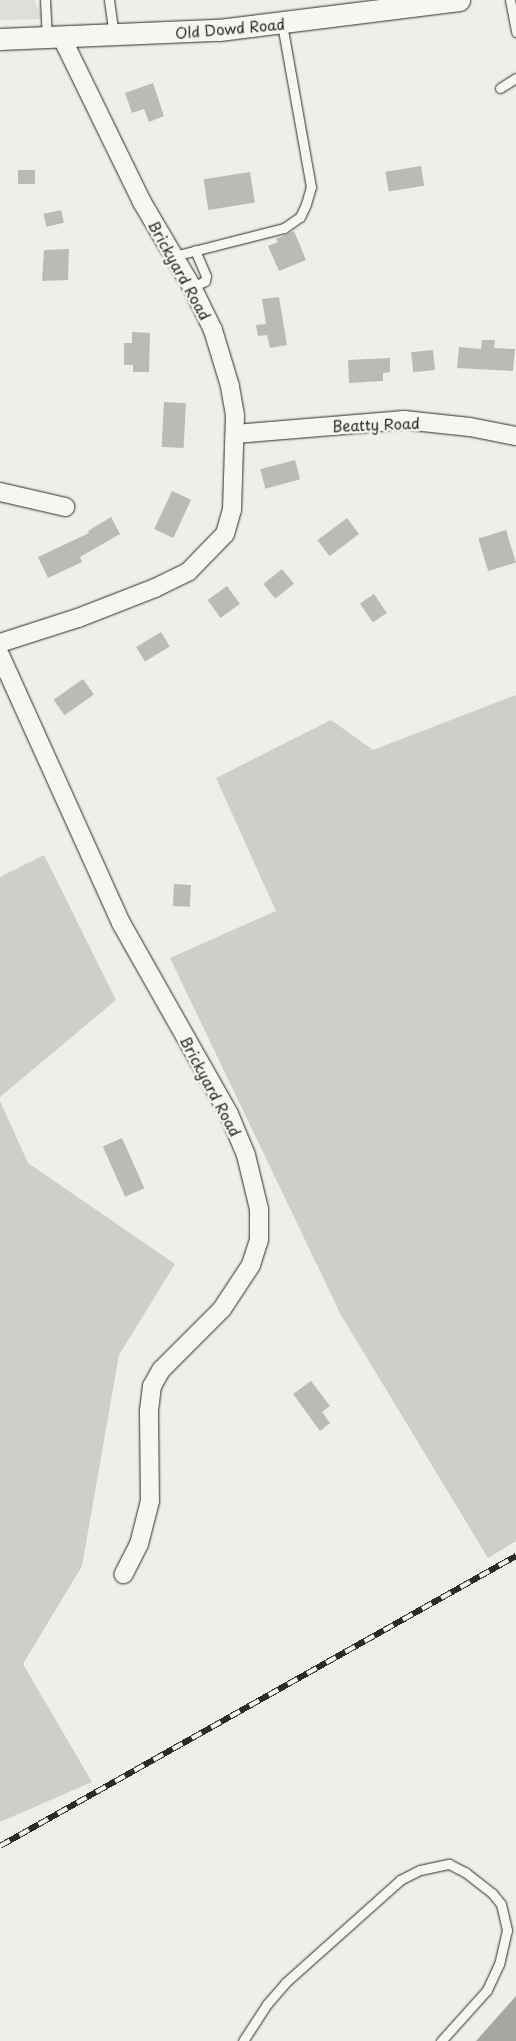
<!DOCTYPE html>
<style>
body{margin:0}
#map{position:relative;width:516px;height:2041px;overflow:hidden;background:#eeeeea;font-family:"Playpen Sans",sans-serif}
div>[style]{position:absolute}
.built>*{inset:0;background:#dededb}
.green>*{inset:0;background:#cececa}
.water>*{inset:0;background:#a6a6a3}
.building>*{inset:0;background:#babab7;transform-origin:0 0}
.roads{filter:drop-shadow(0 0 1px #2b2b2b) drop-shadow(0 0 1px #2b2b2b)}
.service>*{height:9px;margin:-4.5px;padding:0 4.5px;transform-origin:4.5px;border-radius:4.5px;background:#f6f6f2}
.minor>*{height:18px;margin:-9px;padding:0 9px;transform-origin:9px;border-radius:9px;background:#f6f6f2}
.tertiary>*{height:21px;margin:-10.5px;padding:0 10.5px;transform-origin:10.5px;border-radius:10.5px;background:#f6f6f2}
.rail>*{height:5.5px;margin-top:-2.75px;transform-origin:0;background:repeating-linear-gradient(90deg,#f6f6f2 0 11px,#2b2b2b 0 22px);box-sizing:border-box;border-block:1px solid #2b2b2b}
span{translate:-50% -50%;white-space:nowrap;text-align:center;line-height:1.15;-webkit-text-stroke:5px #f6f6f2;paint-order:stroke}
.street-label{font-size:15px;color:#2b2b2b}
</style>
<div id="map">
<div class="built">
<div style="clip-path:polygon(0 0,34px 0,43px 19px,0 20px)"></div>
</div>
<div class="green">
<div style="clip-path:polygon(516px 695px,516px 1541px,488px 1558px,341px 1315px,170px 958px,276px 911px,216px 778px,331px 720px,373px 750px)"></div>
<div style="clip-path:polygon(44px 855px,116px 1000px,0 1097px,0 877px)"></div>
<div style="clip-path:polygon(0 1101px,28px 1163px,175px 1264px,119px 1355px,82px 1566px,23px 1664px,92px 1782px,0 1822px)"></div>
</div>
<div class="water">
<div style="clip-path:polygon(516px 1996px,516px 2041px,476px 2041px)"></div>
</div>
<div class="building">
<div style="clip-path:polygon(153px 83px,164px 116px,149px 122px,144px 109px,132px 113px,125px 93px)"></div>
<div style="left:421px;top:166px;width:20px;height:36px;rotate:81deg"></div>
<div style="left:18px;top:170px;width:17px;height:14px"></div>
<div style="left:250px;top:172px;width:31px;height:47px;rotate:81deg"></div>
<div style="left:61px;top:210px;width:13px;height:18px;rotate:77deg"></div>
<div style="clip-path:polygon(294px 231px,306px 260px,279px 271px,268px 246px,278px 242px,276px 239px)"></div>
<div style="clip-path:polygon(69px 249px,68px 280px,42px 281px,44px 250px)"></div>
<div style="clip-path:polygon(279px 297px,287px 345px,270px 348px,267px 335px,258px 336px,256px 325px,266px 324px,262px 299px)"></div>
<div style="clip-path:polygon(132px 332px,150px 333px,149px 372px,133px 372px,133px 365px,124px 365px,124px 343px,132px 343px)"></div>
<div style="clip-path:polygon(482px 340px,495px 340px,494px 348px,515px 349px,513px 371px,457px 368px,459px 347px,481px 349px)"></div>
<div style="left:433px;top:350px;width:20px;height:22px;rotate:84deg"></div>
<div style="clip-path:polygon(390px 358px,390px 372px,383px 373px,383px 381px,349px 383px,348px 360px)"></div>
<div style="left:164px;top:402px;width:22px;height:45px;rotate:3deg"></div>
<div style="left:295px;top:460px;width:20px;height:36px;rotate:75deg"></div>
<div style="left:172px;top:491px;width:21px;height:42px;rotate:25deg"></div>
<div style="clip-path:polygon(111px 517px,120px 534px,80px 557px,82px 562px,48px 578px,38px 557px,89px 533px,88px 531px)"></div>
<div style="left:347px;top:518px;width:20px;height:37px;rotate:53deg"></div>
<div style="left:506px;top:530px;width:34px;height:29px;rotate:73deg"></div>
<div style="left:282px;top:569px;width:19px;height:24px;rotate:51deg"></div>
<div style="left:227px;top:586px;width:22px;height:24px;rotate:54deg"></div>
<div style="left:374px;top:594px;width:23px;height:17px;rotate:56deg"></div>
<div style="left:161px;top:632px;width:17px;height:29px;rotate:59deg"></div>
<div style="left:83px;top:679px;width:19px;height:36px;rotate:55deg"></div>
<div style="left:174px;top:884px;width:17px;height:22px;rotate:3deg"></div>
<div style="left:122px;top:1138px;width:55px;height:21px;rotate:66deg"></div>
<div style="clip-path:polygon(311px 1381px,330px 1406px,322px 1412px,330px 1423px,320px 1431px,293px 1394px)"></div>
</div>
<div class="roads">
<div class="service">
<div style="left:45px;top:0;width:38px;rotate:87deg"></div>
<div style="left:109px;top:0;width:34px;rotate:82deg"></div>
<div style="left:510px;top:0;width:33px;rotate:79deg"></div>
<div style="left:500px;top:88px;width:19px;rotate:-32deg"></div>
<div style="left:174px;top:256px;width:114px;rotate:-14.3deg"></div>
<div style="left:284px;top:228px;width:19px;rotate:-35deg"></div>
<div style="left:300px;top:217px;width:14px;rotate:-65deg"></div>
<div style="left:306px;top:204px;width:18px;rotate:-74deg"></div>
<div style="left:311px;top:187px;width:166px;rotate:-100.1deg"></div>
<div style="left:192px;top:287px;width:14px;rotate:-25deg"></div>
<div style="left:205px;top:281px;width:5px;rotate:-79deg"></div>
<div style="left:206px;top:276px;width:28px;rotate:-113deg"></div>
<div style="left:243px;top:2041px;width:44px;rotate:-57deg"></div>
<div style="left:267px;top:2004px;width:28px;rotate:-49deg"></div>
<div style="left:285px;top:1983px;width:154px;rotate:-41.8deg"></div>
<div style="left:400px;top:1880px;width:22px;rotate:-27deg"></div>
<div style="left:420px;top:1870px;width:30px;rotate:-12deg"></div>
<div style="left:449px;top:1864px;width:18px;rotate:27deg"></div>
<div style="left:465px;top:1872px;width:34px;rotate:38deg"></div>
<div style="left:492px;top:1893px;width:14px;rotate:51deg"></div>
<div style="left:501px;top:1904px;width:27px;rotate:77deg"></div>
<div style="left:507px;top:1930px;width:35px;rotate:103deg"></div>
<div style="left:499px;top:1964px;width:29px;rotate:115deg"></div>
<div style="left:487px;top:1990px;width:69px;rotate:132deg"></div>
</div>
<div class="minor">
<div style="left:235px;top:434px;width:170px;rotate:-4.7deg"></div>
<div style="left:404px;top:420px;width:66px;rotate:6.1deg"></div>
<div style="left:470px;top:427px;width:47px;rotate:11.1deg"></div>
<div style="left:0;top:492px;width:67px;rotate:13deg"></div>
<div style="left:0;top:643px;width:82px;rotate:-17.8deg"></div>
<div style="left:78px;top:618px;width:83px;rotate:-21.3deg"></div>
<div style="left:155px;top:588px;width:37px;rotate:-26deg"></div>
<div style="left:188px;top:572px;width:53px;rotate:-45.8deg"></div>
<div style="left:225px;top:534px;width:25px;rotate:-74deg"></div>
<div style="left:232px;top:510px;width:95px;rotate:-88.2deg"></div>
<div style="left:235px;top:415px;width:29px;rotate:-100deg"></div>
<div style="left:230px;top:386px;width:59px;rotate:-106.9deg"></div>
<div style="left:213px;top:330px;width:48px;rotate:-116deg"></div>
<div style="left:192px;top:287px;width:99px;rotate:-120.5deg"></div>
<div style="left:142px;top:202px;width:182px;rotate:-116deg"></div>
<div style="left:0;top:655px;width:294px;rotate:65.7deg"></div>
<div style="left:121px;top:923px;width:219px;rotate:60.5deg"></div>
<div style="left:229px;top:1114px;width:44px;rotate:67.5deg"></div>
<div style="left:246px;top:1155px;width:56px;rotate:76.5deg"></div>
<div style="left:259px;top:1209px;width:31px;rotate:90deg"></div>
<div style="left:259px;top:1240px;width:26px;rotate:108deg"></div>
<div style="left:251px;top:1265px;width:53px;rotate:123.4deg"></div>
<div style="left:222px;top:1309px;width:86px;rotate:135deg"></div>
<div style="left:161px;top:1370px;width:18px;rotate:119deg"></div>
<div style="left:152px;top:1386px;width:25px;rotate:97deg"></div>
<div style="left:149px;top:1411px;width:90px;rotate:89.4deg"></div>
<div style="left:150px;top:1501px;width:44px;rotate:104.3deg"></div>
<div style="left:139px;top:1544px;width:34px;rotate:117deg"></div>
</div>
<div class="tertiary">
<div style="left:0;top:39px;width:219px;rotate:-2.4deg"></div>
<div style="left:219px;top:30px;width:242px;rotate:-7.1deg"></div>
</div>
</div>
<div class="rail">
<div style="left:0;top:1846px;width:592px;rotate:-29.34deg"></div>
</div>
<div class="street-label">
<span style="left:230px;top:28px;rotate:-5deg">Old Dowd Road</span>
<span style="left:180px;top:270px;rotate:61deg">Brickyard Road</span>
<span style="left:376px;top:424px;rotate:-2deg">Beatty Road</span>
<span style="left:211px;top:1086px;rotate:62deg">Brickyard Road</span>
</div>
</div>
